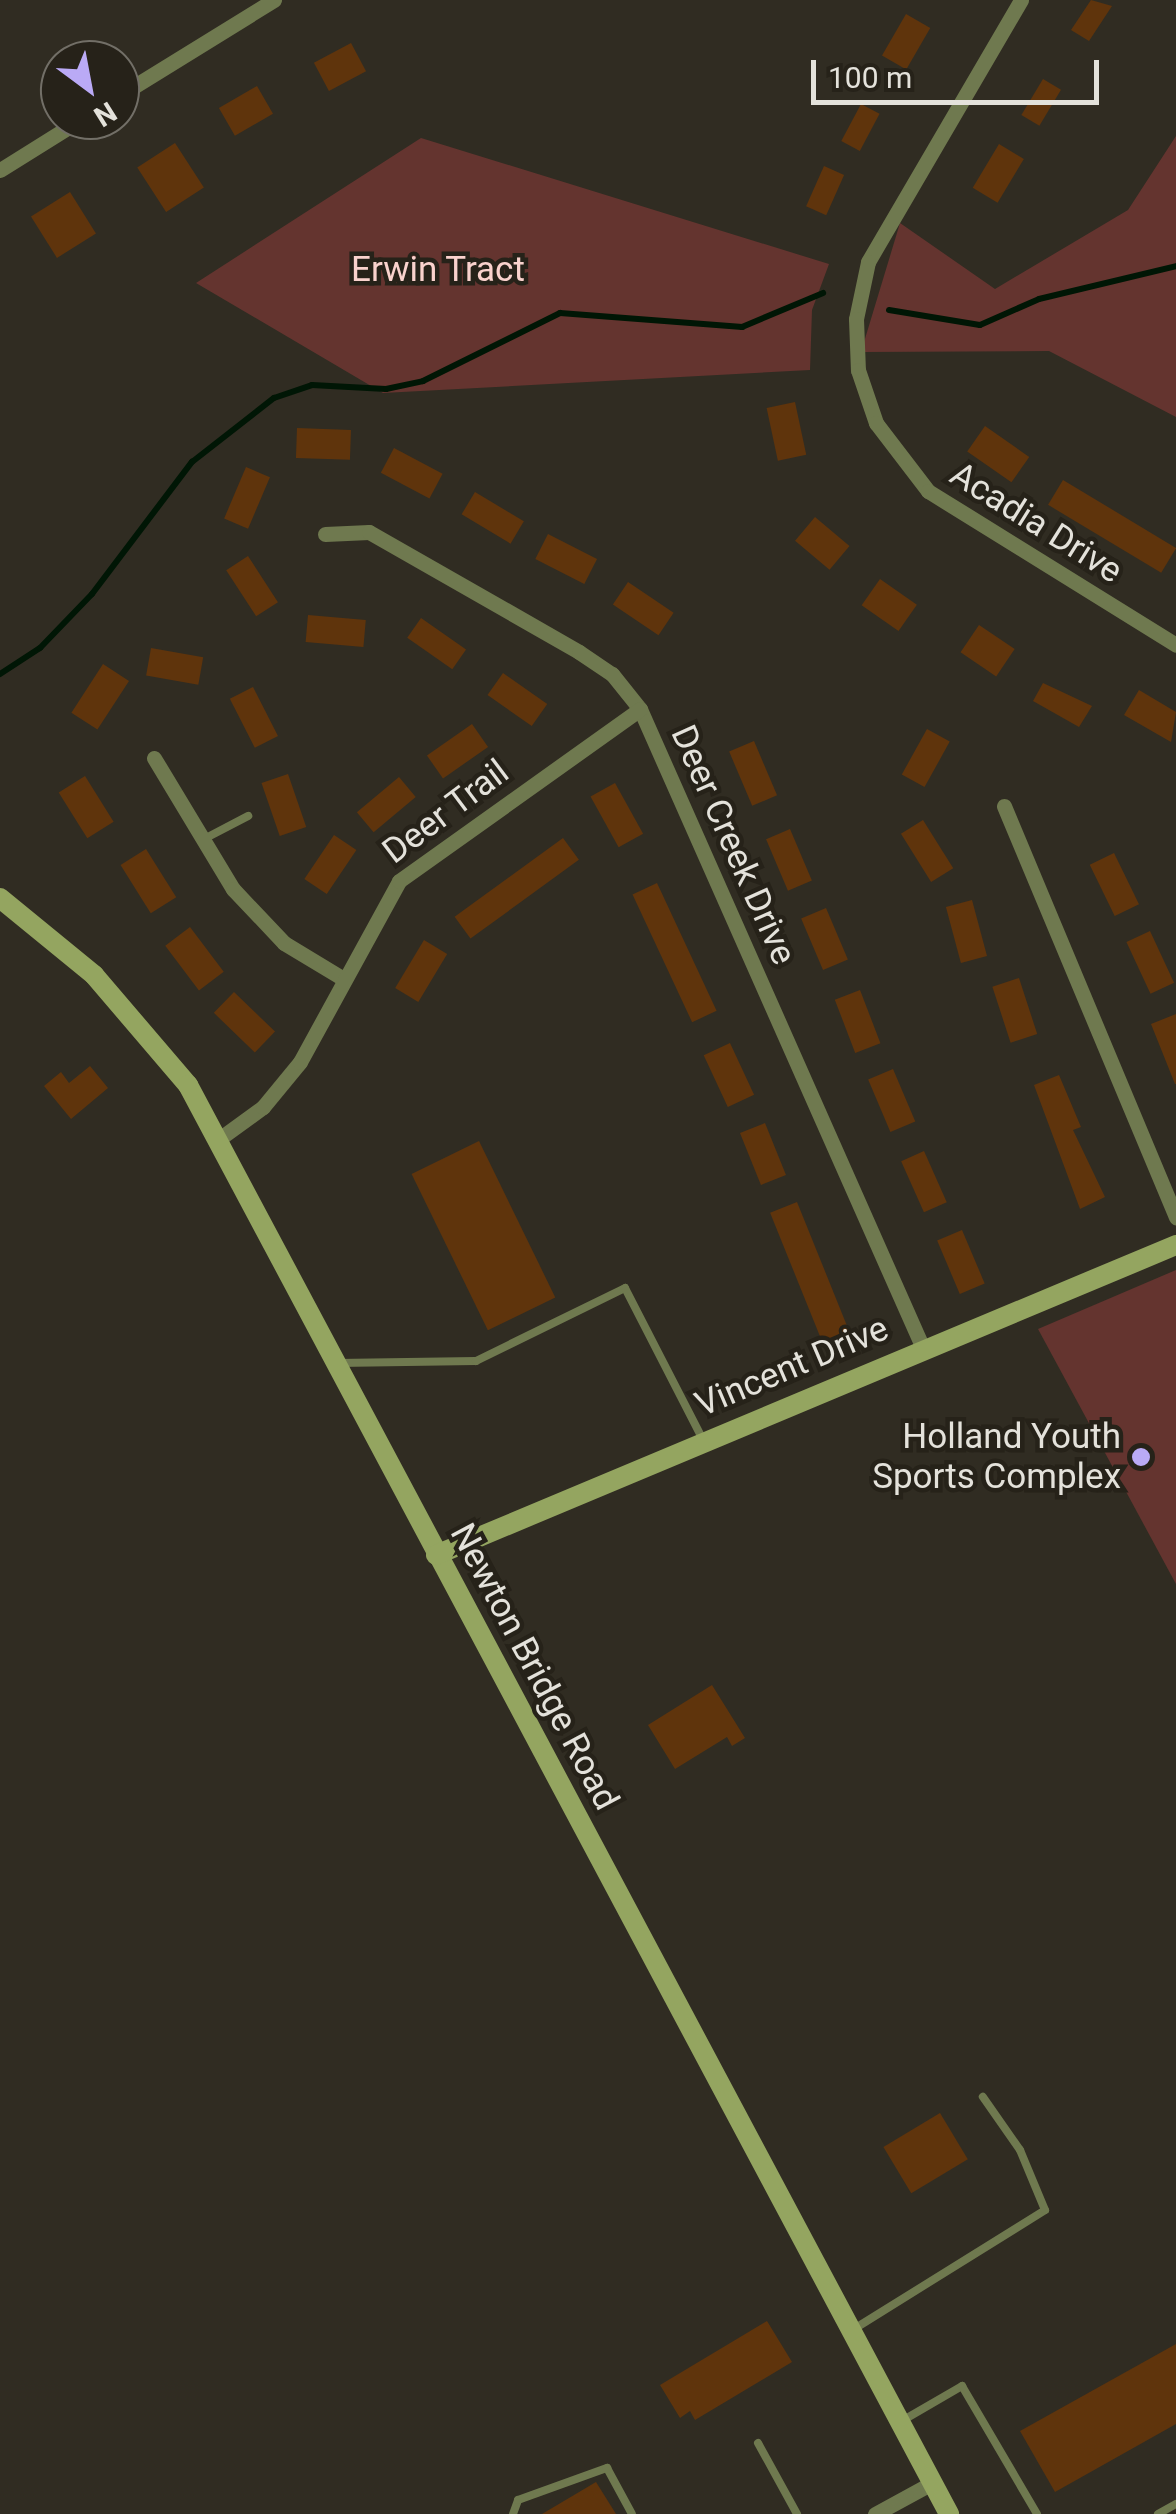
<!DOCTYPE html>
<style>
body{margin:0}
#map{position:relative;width:1176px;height:2514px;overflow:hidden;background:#302c22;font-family:Roboto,sans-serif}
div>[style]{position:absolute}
.green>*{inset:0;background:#64342f}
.stream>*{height:6px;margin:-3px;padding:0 3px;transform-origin:3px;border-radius:3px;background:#001605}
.building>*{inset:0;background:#5f340c;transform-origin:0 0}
.lane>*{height:8px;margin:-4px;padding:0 4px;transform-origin:4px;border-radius:4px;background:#6f794f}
.street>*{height:15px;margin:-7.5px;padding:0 7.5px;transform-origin:7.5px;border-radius:7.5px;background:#6f794f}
.secondary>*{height:20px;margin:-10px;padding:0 10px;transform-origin:10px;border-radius:10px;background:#94a560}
.dots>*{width:28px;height:28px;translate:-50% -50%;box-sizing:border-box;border:5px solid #262219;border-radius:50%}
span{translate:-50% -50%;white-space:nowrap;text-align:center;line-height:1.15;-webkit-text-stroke:9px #262219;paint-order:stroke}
.park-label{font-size:35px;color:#f9d2cd}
.street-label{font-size:35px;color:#e4e2db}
.poi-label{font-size:35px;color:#e4e2db}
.right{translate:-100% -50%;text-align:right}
.north{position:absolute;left:40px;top:40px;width:100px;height:100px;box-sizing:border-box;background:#262219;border:2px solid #726f67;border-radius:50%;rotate:148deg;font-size:28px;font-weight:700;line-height:40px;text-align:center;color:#e4e2db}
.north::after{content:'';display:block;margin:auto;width:35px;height:45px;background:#baaaf6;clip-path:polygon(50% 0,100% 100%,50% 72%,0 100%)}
.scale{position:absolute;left:811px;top:60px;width:288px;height:45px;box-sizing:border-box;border:5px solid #e4e2db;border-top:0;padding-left:12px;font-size:30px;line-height:35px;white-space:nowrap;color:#e4e2db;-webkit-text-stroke:8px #262219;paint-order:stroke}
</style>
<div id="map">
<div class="green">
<div style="clip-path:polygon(1176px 136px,1176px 417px,1049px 351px,861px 352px,900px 223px,995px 289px,1128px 210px)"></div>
<div style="clip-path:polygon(421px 138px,829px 264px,812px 310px,810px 370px,383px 393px,196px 283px)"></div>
<div style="clip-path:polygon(1176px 1270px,1176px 1584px,1038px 1329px)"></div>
</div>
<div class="stream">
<div style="left:889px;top:310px;width:92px;rotate:9.4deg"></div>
<div style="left:980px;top:325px;width:64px;rotate:-23.8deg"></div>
<div style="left:1039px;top:299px;width:141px;rotate:-13.5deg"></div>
<div style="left:0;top:674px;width:48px;rotate:-33deg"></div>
<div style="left:40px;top:648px;width:75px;rotate:-46.1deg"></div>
<div style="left:92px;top:594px;width:166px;rotate:-52.9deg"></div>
<div style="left:192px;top:462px;width:104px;rotate:-38deg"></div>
<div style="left:274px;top:398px;width:40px;rotate:-18.9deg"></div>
<div style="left:312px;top:385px;width:74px;rotate:3.1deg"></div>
<div style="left:386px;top:389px;width:38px;rotate:-12deg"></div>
<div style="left:423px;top:381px;width:153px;rotate:-26.4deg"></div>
<div style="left:560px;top:313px;width:183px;rotate:4.4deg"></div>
<div style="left:742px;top:327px;width:88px;rotate:-22.8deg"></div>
</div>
<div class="building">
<div style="clip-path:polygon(1091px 0,1112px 6px,1089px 41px,1071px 30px)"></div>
<div style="left:906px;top:14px;width:28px;height:48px;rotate:30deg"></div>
<div style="left:351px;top:43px;width:32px;height:42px;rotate:62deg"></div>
<div style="left:1043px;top:79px;width:21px;height:42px;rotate:31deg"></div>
<div style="left:257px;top:86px;width:32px;height:44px;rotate:60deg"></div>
<div style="left:861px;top:104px;width:21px;height:42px;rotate:28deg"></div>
<div style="left:175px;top:143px;width:53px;height:45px;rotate:57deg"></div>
<div style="left:999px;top:144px;width:29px;height:51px;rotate:31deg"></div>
<div style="left:824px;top:166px;width:22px;height:44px;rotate:24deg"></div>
<div style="left:70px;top:192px;width:49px;height:46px;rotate:58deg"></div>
<div style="left:795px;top:402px;width:54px;height:29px;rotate:78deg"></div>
<div style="left:985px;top:426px;width:54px;height:31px;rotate:35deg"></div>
<div style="left:297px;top:428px;width:54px;height:30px;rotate:2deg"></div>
<div style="left:394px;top:448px;width:55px;height:28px;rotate:28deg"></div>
<div style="left:246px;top:467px;width:26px;height:56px;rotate:23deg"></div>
<div style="left:1063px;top:480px;width:132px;height:29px;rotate:31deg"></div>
<div style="left:475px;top:492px;width:57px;height:26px;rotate:31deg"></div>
<div style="left:815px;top:517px;width:45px;height:31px;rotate:40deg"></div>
<div style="left:548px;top:534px;width:55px;height:28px;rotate:27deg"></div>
<div style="left:248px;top:556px;width:55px;height:26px;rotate:57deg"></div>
<div style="left:880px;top:579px;width:45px;height:32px;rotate:35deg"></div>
<div style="left:628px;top:582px;width:55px;height:27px;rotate:34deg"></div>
<div style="left:308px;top:615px;width:58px;height:27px;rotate:5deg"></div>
<div style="left:421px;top:618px;width:55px;height:24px;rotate:35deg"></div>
<div style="left:979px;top:625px;width:43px;height:33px;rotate:34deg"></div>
<div style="left:151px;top:648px;width:53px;height:28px;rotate:10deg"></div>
<div style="left:103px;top:664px;width:31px;height:58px;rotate:33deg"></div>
<div style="left:503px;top:673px;width:54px;height:27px;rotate:35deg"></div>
<div style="clip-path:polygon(1043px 683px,1092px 706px,1079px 727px,1033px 701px)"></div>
<div style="left:253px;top:687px;width:55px;height:26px;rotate:63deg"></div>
<div style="clip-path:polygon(1139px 690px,1176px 712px,1171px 742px,1124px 715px)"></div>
<div style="left:472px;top:724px;width:28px;height:55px;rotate:55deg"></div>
<div style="left:927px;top:729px;width:26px;height:52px;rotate:29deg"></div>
<div style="left:754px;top:741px;width:59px;height:27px;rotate:67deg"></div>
<div style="left:288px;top:774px;width:56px;height:28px;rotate:71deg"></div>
<div style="left:85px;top:776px;width:54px;height:31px;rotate:58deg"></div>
<div style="left:399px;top:777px;width:26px;height:55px;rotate:50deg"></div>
<div style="left:615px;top:783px;width:58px;height:28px;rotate:61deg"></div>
<div style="left:923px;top:820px;width:57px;height:26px;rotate:58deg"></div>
<div style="left:790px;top:829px;width:56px;height:26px;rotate:67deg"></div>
<div style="left:334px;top:835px;width:27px;height:53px;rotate:34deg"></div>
<div style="left:563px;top:838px;width:27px;height:134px;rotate:54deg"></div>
<div style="left:146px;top:849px;width:57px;height:30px;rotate:58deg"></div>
<div style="left:1114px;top:853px;width:57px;height:27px;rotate:64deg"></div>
<div style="left:657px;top:883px;width:141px;height:27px;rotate:65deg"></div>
<div style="left:972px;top:900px;width:58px;height:27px;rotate:75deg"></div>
<div style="left:826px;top:908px;width:56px;height:27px;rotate:67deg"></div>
<div style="left:190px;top:927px;width:56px;height:31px;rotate:53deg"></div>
<div style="left:1150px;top:931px;width:57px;height:26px;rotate:65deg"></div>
<div style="left:424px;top:940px;width:27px;height:56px;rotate:31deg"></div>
<div style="left:1019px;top:978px;width:59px;height:28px;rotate:72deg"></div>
<div style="left:860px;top:990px;width:57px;height:27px;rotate:69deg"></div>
<div style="left:234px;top:992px;width:57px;height:29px;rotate:44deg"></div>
<div style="clip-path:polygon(1176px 1014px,1176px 1084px,1175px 1084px,1151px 1024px)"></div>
<div style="left:730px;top:1043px;width:57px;height:29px;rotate:65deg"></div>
<div style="clip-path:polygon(90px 1066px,108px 1088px,71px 1119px,44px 1086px,61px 1072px,69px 1083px)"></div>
<div style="left:893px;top:1069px;width:57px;height:27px;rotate:67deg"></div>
<div style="clip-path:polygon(1059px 1075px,1081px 1127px,1073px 1130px,1105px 1197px,1080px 1209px,1034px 1085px)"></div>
<div style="left:765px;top:1123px;width:56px;height:27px;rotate:68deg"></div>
<div style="left:479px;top:1141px;width:174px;height:75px;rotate:64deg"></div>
<div style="left:924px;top:1151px;width:56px;height:25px;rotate:66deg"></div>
<div style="left:797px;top:1202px;width:139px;height:29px;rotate:68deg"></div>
<div style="left:962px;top:1230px;width:58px;height:27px;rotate:67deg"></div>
<div style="clip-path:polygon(712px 1685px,745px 1738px,732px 1746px,727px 1737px,675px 1769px,648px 1725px)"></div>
<div style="left:940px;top:2113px;width:54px;height:66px;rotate:59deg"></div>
<div style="clip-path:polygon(767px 2321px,792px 2362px,695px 2420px,690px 2411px,680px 2418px,660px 2385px)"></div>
<div style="clip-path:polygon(1176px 2344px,1176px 2424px,1055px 2492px,1020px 2431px)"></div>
<div style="clip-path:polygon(596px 2482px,616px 2514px,542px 2514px)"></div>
</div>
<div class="lane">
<div style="left:204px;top:839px;width:50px;rotate:-27.6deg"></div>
<div style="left:337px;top:1363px;width:139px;rotate:-0.8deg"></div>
<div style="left:476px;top:1361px;width:166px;rotate:-26.1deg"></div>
<div style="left:625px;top:1288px;width:171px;rotate:62.8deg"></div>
<div style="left:854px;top:2329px;width:225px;rotate:-31.9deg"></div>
<div style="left:1045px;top:2210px;width:65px;rotate:-112.6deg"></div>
<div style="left:1020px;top:2150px;width:65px;rotate:-124.9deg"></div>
<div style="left:900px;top:2422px;width:72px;rotate:-30.1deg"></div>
<div style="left:962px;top:2386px;width:148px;rotate:59.6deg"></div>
<div style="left:758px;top:2443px;width:81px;rotate:61.2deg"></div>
<div style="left:513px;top:2514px;width:15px;rotate:-70deg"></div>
<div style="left:518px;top:2500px;width:95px;rotate:-19.8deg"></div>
<div style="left:607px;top:2468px;width:52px;rotate:61.5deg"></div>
<div style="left:1158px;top:2514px;width:21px;rotate:-29deg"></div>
</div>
<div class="street">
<div style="left:1021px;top:0;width:303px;rotate:120.3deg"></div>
<div style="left:868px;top:262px;width:58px;rotate:101.9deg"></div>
<div style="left:856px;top:319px;width:51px;rotate:87.8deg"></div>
<div style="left:858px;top:370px;width:56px;rotate:71.2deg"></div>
<div style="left:876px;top:423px;width:86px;rotate:52.6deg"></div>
<div style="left:928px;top:491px;width:292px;rotate:31.8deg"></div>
<div style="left:120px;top:95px;width:181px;rotate:-31.7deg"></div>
<div style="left:0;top:170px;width:94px;rotate:-32deg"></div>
<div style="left:325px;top:534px;width:44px;rotate:-2.6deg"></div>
<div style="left:369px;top:532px;width:242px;rotate:29.7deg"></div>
<div style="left:579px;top:652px;width:40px;rotate:34deg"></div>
<div style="left:612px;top:674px;width:45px;rotate:51.3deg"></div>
<div style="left:640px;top:709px;width:697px;rotate:66.12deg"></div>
<div style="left:154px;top:758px;width:153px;rotate:58.9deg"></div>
<div style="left:233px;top:889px;width:74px;rotate:46.6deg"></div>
<div style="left:284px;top:943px;width:68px;rotate:31.1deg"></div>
<div style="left:1004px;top:806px;width:446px;rotate:67.3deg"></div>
<div style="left:219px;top:1139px;width:54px;rotate:-36deg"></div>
<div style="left:263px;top:1107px;width:58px;rotate:-50.6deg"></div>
<div style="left:300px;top:1062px;width:206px;rotate:-61.3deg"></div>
<div style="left:399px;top:881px;width:296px;rotate:-35.5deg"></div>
<div style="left:875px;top:2514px;width:63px;rotate:-28.6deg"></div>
</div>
<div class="secondary">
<div style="left:0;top:898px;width:122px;rotate:39.3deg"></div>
<div style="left:94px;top:975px;width:145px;rotate:49.5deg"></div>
<div style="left:188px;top:1085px;width:1619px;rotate:61.96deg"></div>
<div style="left:436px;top:1555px;width:802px;rotate:-22.73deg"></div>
</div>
<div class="dots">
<div style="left:1141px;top:1457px;background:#baaaf6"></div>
</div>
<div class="park-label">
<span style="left:438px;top:270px">Erwin Tract</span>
</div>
<div class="street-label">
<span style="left:1036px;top:523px;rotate:32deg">Acadia Drive</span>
<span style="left:446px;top:812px;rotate:-37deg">Deer Trail</span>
<span style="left:733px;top:845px;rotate:66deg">Deer Creek Drive</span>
<span style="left:792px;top:1367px;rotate:-23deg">Vincent Drive</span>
<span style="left:534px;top:1667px;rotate:62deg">Newton Bridge Road</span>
</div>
<div class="poi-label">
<span class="right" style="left:1121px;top:1457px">Holland Youth<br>Sports Complex</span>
</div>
<div class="north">N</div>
<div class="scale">100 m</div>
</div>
